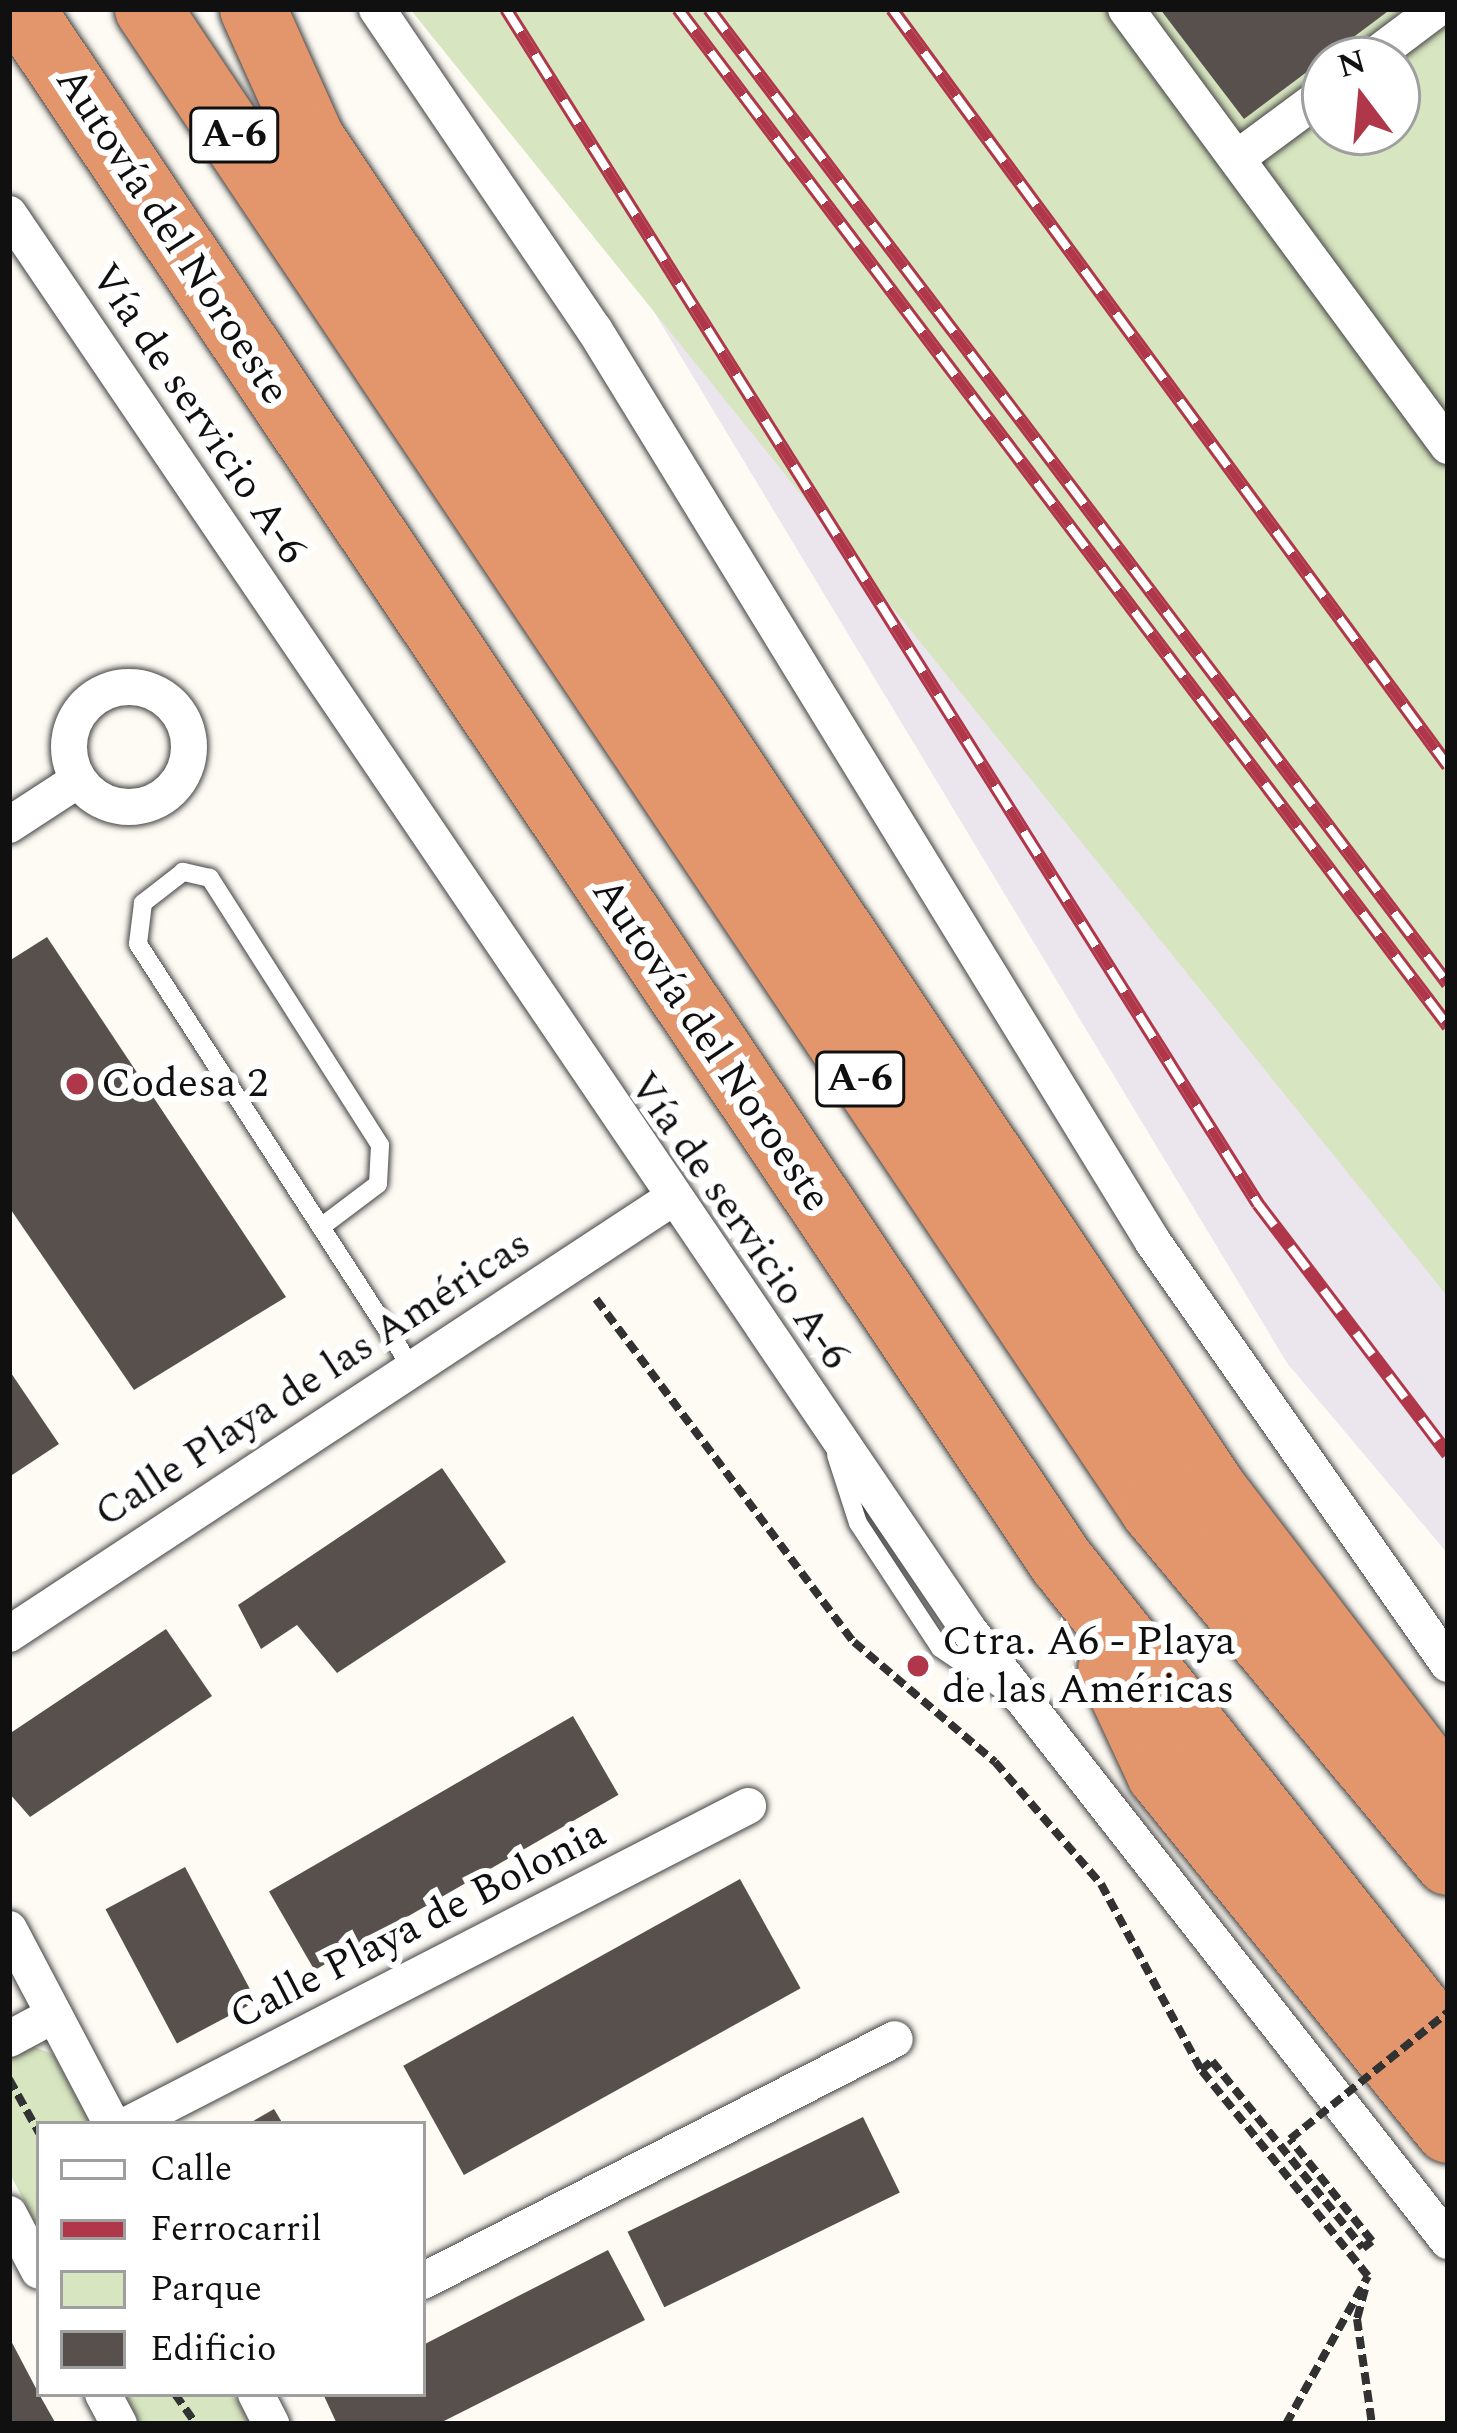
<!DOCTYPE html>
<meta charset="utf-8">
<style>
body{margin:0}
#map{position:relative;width:1457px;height:2433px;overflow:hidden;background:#fefbf4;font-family:Spectral,serif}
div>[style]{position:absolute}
.industrial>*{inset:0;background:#ebe5ed}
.green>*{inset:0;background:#d7e5c0}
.building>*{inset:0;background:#57504d;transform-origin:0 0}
.path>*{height:8px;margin-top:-4px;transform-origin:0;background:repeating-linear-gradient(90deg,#323232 0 12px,transparent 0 18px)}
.roads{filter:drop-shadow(0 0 3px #434343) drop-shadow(0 0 3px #434343)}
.lane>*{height:18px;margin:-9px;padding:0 9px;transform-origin:9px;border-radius:9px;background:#fff}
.street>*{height:36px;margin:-18px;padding:0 18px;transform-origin:18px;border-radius:18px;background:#fff}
.street>.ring{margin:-18px;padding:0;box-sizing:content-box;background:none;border:36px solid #fff;border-radius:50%}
.highway>*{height:66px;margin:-33px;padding:0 33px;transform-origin:33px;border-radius:33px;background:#e3966c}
.rail>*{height:14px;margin-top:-7px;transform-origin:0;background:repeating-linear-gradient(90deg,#fff 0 27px,#b0374a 0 54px);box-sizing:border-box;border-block:3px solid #b0374a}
.path-bridge>*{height:8px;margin-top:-4px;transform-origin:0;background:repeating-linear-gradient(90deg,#323232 0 12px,transparent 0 18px)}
.dots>*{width:33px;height:33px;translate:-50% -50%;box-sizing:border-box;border:6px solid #fff;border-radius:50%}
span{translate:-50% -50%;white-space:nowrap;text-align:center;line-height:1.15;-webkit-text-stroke:12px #fff;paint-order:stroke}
.shield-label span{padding:3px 9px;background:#fff;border:3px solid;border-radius:9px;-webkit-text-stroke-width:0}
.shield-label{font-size:39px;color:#101010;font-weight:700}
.street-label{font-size:42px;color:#101010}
.poi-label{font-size:42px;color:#101010}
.left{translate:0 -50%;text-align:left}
.frame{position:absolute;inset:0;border:12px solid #101010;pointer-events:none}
.legend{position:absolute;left:36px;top:2121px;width:390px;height:276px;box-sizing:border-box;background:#fff;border:3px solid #9f9f9f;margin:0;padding:15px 21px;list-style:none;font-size:36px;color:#101010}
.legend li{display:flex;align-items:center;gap:24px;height:60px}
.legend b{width:60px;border:3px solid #9f9f9f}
.north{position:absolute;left:1301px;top:36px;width:120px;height:120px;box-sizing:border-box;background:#fff;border:3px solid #9f9f9f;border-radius:50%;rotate:344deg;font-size:33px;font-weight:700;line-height:48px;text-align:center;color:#101010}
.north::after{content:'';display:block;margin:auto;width:42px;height:54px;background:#b0374a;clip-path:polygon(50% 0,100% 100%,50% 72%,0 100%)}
</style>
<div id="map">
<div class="industrial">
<div style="clip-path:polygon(1448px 106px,1448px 1554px,1287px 1363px,568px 169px,1229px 281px)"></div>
</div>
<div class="green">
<div style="clip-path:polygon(evenodd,410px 9px,1448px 9px,1448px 1298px,1448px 1297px,410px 9px,1325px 60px,1397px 60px,1397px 132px,1325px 132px,1325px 60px)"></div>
<div style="clip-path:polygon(31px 2046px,53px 2054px,91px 2124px,39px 2124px,39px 2230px,9px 2172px,9px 2058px)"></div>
<div style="clip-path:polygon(125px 2394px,234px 2394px,250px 2424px,140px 2424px)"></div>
</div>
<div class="building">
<div style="clip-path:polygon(1160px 9px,1391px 9px,1244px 119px)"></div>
<div style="clip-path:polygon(47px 937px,286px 1297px,134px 1390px,9px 1207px,9px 961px)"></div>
<div style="clip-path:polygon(9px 1370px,59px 1444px,9px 1477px)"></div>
<div style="clip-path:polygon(442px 1468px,506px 1562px,337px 1673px,297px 1625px,261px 1649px,238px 1605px)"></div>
<div style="clip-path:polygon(166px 1629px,212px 1696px,30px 1817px,9px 1793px,9px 1734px)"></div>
<div style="left:573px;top:1716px;width:91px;height:351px;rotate:60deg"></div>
<div style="left:185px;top:1867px;width:152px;height:90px;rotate:62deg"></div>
<div style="left:740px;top:1879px;width:125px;height:385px;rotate:61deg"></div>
<div style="clip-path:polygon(274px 2109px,283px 2124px,248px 2124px)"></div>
<div style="left:863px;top:2117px;width:84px;height:262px;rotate:64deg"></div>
<div style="clip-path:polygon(608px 2250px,645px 2320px,438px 2424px,337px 2424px,324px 2396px,423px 2394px,423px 2345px)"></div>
<div style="clip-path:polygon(9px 2337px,39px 2394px,56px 2424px,9px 2424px)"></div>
</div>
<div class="path">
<div style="left:596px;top:1299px;width:429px;rotate:53.1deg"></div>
<div style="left:854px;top:1642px;width:185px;rotate:40.4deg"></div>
<div style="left:995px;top:1762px;width:162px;rotate:49deg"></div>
<div style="left:1101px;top:1884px;width:211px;rotate:61.7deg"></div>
<div style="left:9px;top:2079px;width:62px;rotate:60.9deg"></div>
<div style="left:1365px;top:2289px;width:31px;rotate:105deg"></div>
<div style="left:1357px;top:2319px;width:106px;rotate:81.9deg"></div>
<div style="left:175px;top:2394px;width:37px;rotate:55deg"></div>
<div style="left:1286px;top:2424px;width:169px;rotate:-61deg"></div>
</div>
<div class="roads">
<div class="lane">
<div style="left:321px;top:1227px;width:71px;rotate:-37deg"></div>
<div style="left:378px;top:1184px;width:39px;rotate:-87deg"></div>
<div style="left:380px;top:1145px;width:317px;rotate:-122.5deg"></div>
<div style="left:210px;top:878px;width:28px;rotate:-167deg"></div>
<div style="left:183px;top:872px;width:51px;rotate:142.2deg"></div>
<div style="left:143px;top:903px;width:41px;rotate:97deg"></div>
<div style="left:138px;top:944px;width:505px;rotate:57.13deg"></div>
<div style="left:836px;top:1455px;width:71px;rotate:72.1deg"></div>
<div style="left:858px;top:1523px;width:149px;rotate:56.7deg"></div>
<div style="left:940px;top:1648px;width:75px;rotate:34.1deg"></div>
</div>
<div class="street">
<div style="left:377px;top:9px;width:387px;rotate:55.9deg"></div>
<div style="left:594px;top:329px;width:1071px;rotate:58.52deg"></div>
<div style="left:1153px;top:1242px;width:515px;rotate:55.04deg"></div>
<div style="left:1126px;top:9px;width:543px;rotate:53.62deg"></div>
<div style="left:1369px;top:60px;width:85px;rotate:-36.9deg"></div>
<div style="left:1240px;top:156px;width:106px;rotate:-36.5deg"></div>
<div style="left:9px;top:214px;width:1709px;rotate:55.87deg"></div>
<div style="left:968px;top:1629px;width:778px;rotate:51.89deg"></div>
<div class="ring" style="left:69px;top:687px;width:84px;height:84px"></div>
<div style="left:9px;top:825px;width:82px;rotate:-33.1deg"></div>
<div style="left:9px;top:1634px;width:789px;rotate:-33.31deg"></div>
<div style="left:9px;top:1929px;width:221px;rotate:62.2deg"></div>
<div style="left:9px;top:2039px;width:51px;rotate:-28.1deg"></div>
<div style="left:129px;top:2124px;width:696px;rotate:-27.19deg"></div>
<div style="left:9px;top:2214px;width:64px;rotate:62.2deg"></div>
<div style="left:423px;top:2281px;width:530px;rotate:-27.14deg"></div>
<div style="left:103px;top:2394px;width:34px;rotate:62deg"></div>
<div style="left:256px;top:2394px;width:34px;rotate:63deg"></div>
</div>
<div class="highway">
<div style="left:21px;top:9px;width:1870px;rotate:56.17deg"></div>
<div style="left:1062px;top:1562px;width:620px;rotate:51.48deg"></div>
<div style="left:148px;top:9px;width:1807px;rotate:56.17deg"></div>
<div style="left:1154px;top:1510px;width:459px;rotate:50.1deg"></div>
<div style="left:253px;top:9px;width:144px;rotate:65.8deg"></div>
<div style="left:312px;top:140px;width:1624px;rotate:56.25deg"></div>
<div style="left:1214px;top:1490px;width:384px;rotate:52.5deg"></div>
<div style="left:1111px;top:1669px;width:116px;rotate:65deg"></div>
<div style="left:1160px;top:1774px;width:458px;rotate:51deg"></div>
</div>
</div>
<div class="rail">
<div style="left:506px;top:9px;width:1412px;rotate:57.82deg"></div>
<div style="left:1258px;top:1204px;width:314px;rotate:52.8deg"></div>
<div style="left:678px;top:9px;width:1276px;rotate:52.87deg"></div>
<div style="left:709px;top:9px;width:1223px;rotate:52.84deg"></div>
<div style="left:892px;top:9px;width:939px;rotate:53.7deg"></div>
</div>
<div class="path-bridge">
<div style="left:1368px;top:2276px;width:265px;rotate:-129deg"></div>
<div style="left:1201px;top:2070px;width:14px;rotate:-39deg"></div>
<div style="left:1212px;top:2061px;width:240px;rotate:51.1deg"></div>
<div style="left:1363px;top:2248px;width:11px;rotate:-38deg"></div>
<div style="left:1372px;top:2241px;width:131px;rotate:-128.8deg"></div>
<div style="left:1290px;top:2139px;width:203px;rotate:-38.8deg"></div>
</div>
<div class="dots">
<div style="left:77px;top:1084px;background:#b0374a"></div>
<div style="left:918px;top:1666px;background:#b0374a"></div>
</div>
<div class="shield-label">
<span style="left:234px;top:135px">A-6</span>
<span style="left:860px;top:1079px">A-6</span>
</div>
<div class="street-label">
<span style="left:172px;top:236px;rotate:57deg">Autovía del Noroeste</span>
<span style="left:198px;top:414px;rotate:56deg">Vía de servicio A-6</span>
<span style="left:711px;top:1045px;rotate:56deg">Autovía del Noroeste</span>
<span style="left:739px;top:1221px;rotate:55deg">Vía de servicio A-6</span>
<span style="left:313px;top:1379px;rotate:-33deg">Calle Playa de las Américas</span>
<span style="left:418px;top:1925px;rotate:-27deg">Calle Playa de Bolonia</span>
</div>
<div class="poi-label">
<span class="left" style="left:101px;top:1084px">Codesa 2</span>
<span class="left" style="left:942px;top:1666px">Ctra. A6 - Playa<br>de las Américas</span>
</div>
<div class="frame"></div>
<ul class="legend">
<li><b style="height:15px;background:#fff"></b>Calle</li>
<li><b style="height:15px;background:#b0374a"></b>Ferrocarril</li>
<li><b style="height:33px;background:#d7e5c0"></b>Parque</li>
<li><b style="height:33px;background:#57504d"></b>Edificio</li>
</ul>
<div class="north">N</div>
</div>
